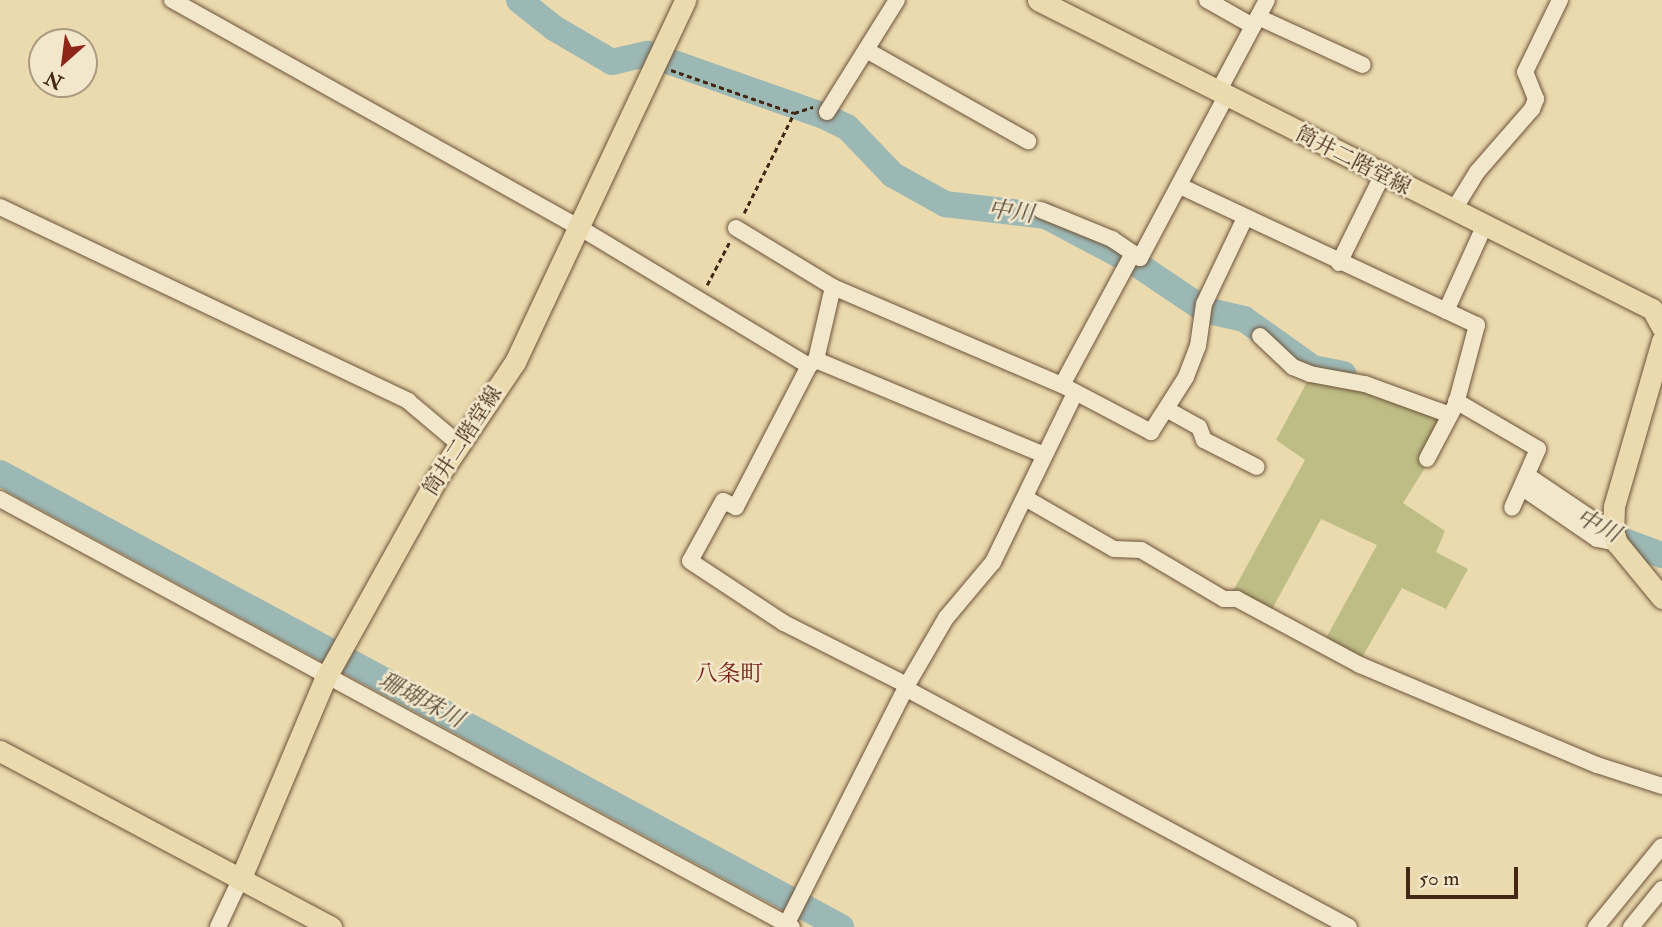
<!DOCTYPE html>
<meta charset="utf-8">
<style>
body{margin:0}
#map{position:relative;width:1662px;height:927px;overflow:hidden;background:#ebdaae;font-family:"IM FELL Double Pica","Noto Serif JP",serif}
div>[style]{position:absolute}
.green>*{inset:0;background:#bebd85}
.river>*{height:26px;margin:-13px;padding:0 13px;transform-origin:13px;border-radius:13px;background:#9cb8b5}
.path>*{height:2.5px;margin-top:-1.25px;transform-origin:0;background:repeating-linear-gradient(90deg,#442614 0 5px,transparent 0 8.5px)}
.roads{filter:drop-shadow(0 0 2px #6e533a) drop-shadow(0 0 2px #6e533a)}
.minor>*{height:16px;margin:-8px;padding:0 8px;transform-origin:8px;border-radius:8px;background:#f2e7ca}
.major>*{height:21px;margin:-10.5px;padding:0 10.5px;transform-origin:10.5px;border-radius:10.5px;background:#ebdaae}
span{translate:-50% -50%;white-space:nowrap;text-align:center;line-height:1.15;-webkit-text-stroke:5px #f2e7ca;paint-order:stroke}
.street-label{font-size:21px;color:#442614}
.water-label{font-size:23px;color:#5a4a3c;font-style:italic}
.neighbourhood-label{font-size:23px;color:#7a1f14}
.north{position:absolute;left:28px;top:28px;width:70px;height:70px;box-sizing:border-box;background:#f2e7ca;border:2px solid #ac9a81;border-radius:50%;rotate:208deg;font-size:19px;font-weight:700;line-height:28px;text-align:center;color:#442614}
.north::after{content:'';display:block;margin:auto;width:24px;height:32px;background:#8f2418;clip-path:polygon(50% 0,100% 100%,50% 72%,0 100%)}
.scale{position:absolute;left:1406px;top:867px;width:112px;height:32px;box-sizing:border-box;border:4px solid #442614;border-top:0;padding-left:9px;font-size:21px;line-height:24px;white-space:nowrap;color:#442614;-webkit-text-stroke:5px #f2e7ca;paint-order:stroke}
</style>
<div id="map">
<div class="green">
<div style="clip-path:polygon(1308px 380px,1375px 394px,1441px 419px,1428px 463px,1403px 503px,1445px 531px,1436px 552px,1468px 569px,1446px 609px,1402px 588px,1361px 659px,1325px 640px,1377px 545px,1321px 519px,1271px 611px,1232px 593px,1305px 460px,1276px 440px)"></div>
</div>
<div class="river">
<div style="left:519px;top:0;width:45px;rotate:38.7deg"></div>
<div style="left:554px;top:28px;width:67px;rotate:30.4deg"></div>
<div style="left:612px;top:62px;width:37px;rotate:-13deg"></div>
<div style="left:648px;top:54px;width:187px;rotate:19.4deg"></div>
<div style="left:824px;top:116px;width:25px;rotate:26deg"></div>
<div style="left:847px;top:127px;width:66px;rotate:46.2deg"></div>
<div style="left:893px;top:175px;width:60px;rotate:29.1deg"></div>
<div style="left:945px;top:204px;width:102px;rotate:6.8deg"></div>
<div style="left:1046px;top:216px;width:104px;rotate:28deg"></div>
<div style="left:1138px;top:265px;width:81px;rotate:33.9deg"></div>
<div style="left:1205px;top:310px;width:40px;rotate:13deg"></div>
<div style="left:1244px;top:319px;width:85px;rotate:35.4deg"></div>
<div style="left:1313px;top:368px;width:31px;rotate:11deg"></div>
<div style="left:0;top:473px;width:956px;rotate:28.36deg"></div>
<div style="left:1600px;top:532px;width:66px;rotate:20.4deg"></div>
</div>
<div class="path">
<div style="left:671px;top:70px;width:130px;rotate:19.3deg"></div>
<div style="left:744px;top:213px;width:112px;rotate:-63.4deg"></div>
<div style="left:794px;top:113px;width:20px;rotate:-18deg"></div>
<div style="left:707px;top:285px;width:50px;rotate:-62.4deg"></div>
</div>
<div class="roads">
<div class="minor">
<div style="left:172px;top:0;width:464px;rotate:29.2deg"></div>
<div style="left:577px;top:226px;width:271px;rotate:31.1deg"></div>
<div style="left:809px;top:366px;width:9px;rotate:-41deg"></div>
<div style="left:816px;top:360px;width:247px;rotate:22.6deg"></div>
<div style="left:1207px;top:0;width:53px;rotate:29.5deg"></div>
<div style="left:1258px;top:17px;width:115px;rotate:24.6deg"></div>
<div style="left:868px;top:51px;width:184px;rotate:29.4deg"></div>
<div style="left:1218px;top:92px;width:104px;rotate:-62deg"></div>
<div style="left:827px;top:112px;width:132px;rotate:-58deg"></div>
<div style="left:1180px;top:186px;width:328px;rotate:25.1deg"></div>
<div style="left:1477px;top:325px;width:82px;rotate:104.9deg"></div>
<div style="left:1456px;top:404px;width:62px;rotate:117.8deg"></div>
<div style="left:0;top:207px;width:452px;rotate:25.4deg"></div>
<div style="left:408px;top:401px;width:67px;rotate:40.1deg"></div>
<div style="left:1041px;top:210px;width:77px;rotate:22.2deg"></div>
<div style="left:1112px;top:239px;width:34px;rotate:34deg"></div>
<div style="left:1140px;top:258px;width:183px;rotate:-62deg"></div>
<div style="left:1453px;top:211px;width:46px;rotate:-58.4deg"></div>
<div style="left:1477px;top:172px;width:84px;rotate:-48.9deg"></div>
<div style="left:1532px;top:109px;width:11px;rotate:-68deg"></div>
<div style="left:1536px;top:99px;width:29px;rotate:-112deg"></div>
<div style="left:1525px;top:72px;width:80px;rotate:-64.1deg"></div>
<div style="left:736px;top:228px;width:114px;rotate:31.3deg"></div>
<div style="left:833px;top:287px;width:249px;rotate:23.2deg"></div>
<div style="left:1062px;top:385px;width:101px;rotate:27.8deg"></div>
<div style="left:1151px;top:432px;width:65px;rotate:-57.5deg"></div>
<div style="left:1186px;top:377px;width:33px;rotate:-69deg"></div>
<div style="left:1198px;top:346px;width:42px;rotate:-81.9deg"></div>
<div style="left:1204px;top:304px;width:93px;rotate:-64.5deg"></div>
<div style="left:1339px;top:263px;width:97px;rotate:-63.7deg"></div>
<div style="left:1446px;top:311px;width:92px;rotate:-65.7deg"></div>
<div style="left:1260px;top:336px;width:45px;rotate:43.2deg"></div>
<div style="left:1293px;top:367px;width:18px;rotate:22deg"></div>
<div style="left:1310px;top:374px;width:56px;rotate:10.3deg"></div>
<div style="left:1365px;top:384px;width:90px;rotate:20deg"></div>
<div style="left:816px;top:360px;width:75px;rotate:-76.9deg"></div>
<div style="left:809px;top:366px;width:159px;rotate:117.4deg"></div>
<div style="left:736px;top:507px;width:14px;rotate:-155deg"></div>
<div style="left:723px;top:501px;width:68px;rotate:118.8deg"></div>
<div style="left:690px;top:561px;width:113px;rotate:33.4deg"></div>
<div style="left:784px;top:623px;width:138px;rotate:26.8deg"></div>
<div style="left:1062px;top:385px;width:150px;rotate:-61.7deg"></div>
<div style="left:1456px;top:401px;width:95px;rotate:30.3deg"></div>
<div style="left:1538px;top:449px;width:64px;rotate:113.8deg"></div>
<div style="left:1168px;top:410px;width:35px;rotate:29deg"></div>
<div style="left:1199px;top:427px;width:14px;rotate:69deg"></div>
<div style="left:1204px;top:440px;width:59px;rotate:27deg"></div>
<div style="left:1528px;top:476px;width:81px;rotate:33.9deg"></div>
<div style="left:1595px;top:521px;width:18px;rotate:13deg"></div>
<div style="left:1524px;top:489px;width:88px;rotate:34.4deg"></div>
<div style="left:1597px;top:539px;width:20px;rotate:11deg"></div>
<div style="left:0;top:499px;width:900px;rotate:28.39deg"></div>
<div style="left:1027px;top:499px;width:100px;rotate:29.9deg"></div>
<div style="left:1114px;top:549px;width:27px;rotate:2deg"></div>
<div style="left:1141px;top:550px;width:96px;rotate:30.6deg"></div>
<div style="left:1224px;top:599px;width:13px"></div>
<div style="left:1237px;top:599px;width:140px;rotate:28.2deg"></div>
<div style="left:1360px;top:665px;width:257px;rotate:22.9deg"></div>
<div style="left:1597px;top:765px;width:68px;rotate:17.9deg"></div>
<div style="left:905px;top:688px;width:504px;rotate:28.29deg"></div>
<div style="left:218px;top:927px;width:52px;rotate:-64.9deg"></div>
<div style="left:785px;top:927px;width:271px;rotate:-63.2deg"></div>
<div style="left:907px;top:685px;width:78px;rotate:-59.8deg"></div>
<div style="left:946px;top:618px;width:73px;rotate:-50deg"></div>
<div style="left:993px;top:562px;width:188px;rotate:-64.1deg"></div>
<div style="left:1596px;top:927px;width:104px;rotate:-50.8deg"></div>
<div style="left:1631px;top:927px;width:49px;rotate:-50.8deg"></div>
</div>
<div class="major">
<div style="left:1038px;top:0;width:687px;rotate:26.71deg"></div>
<div style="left:1652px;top:309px;width:21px;rotate:61deg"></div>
<div style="left:1662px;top:341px;width:172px;rotate:106.2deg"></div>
<div style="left:1614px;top:506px;width:24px;rotate:92deg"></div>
<div style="left:1613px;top:530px;width:14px;rotate:73deg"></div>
<div style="left:1617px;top:543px;width:71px;rotate:50.7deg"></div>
<div style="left:0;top:751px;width:375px;rotate:28deg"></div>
<div style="left:240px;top:880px;width:218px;rotate:-67.1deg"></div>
<div style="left:325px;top:679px;width:230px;rotate:-60.9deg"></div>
<div style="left:437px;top:478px;width:140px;rotate:-56.1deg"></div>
<div style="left:515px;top:362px;width:400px;rotate:-64.8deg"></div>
</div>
</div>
<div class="street-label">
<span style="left:1353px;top:161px;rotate:27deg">筒井二階堂線</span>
<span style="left:463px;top:441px;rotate:-57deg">筒井二階堂線</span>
</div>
<div class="water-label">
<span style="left:1011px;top:212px;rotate:7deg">中川</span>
<span style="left:1598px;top:526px;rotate:27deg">中川</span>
<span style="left:421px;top:700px;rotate:28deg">珊瑚珠川</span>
</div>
<div class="neighbourhood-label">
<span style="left:729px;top:674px">八条町</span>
</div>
<div class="north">N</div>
<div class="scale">50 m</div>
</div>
